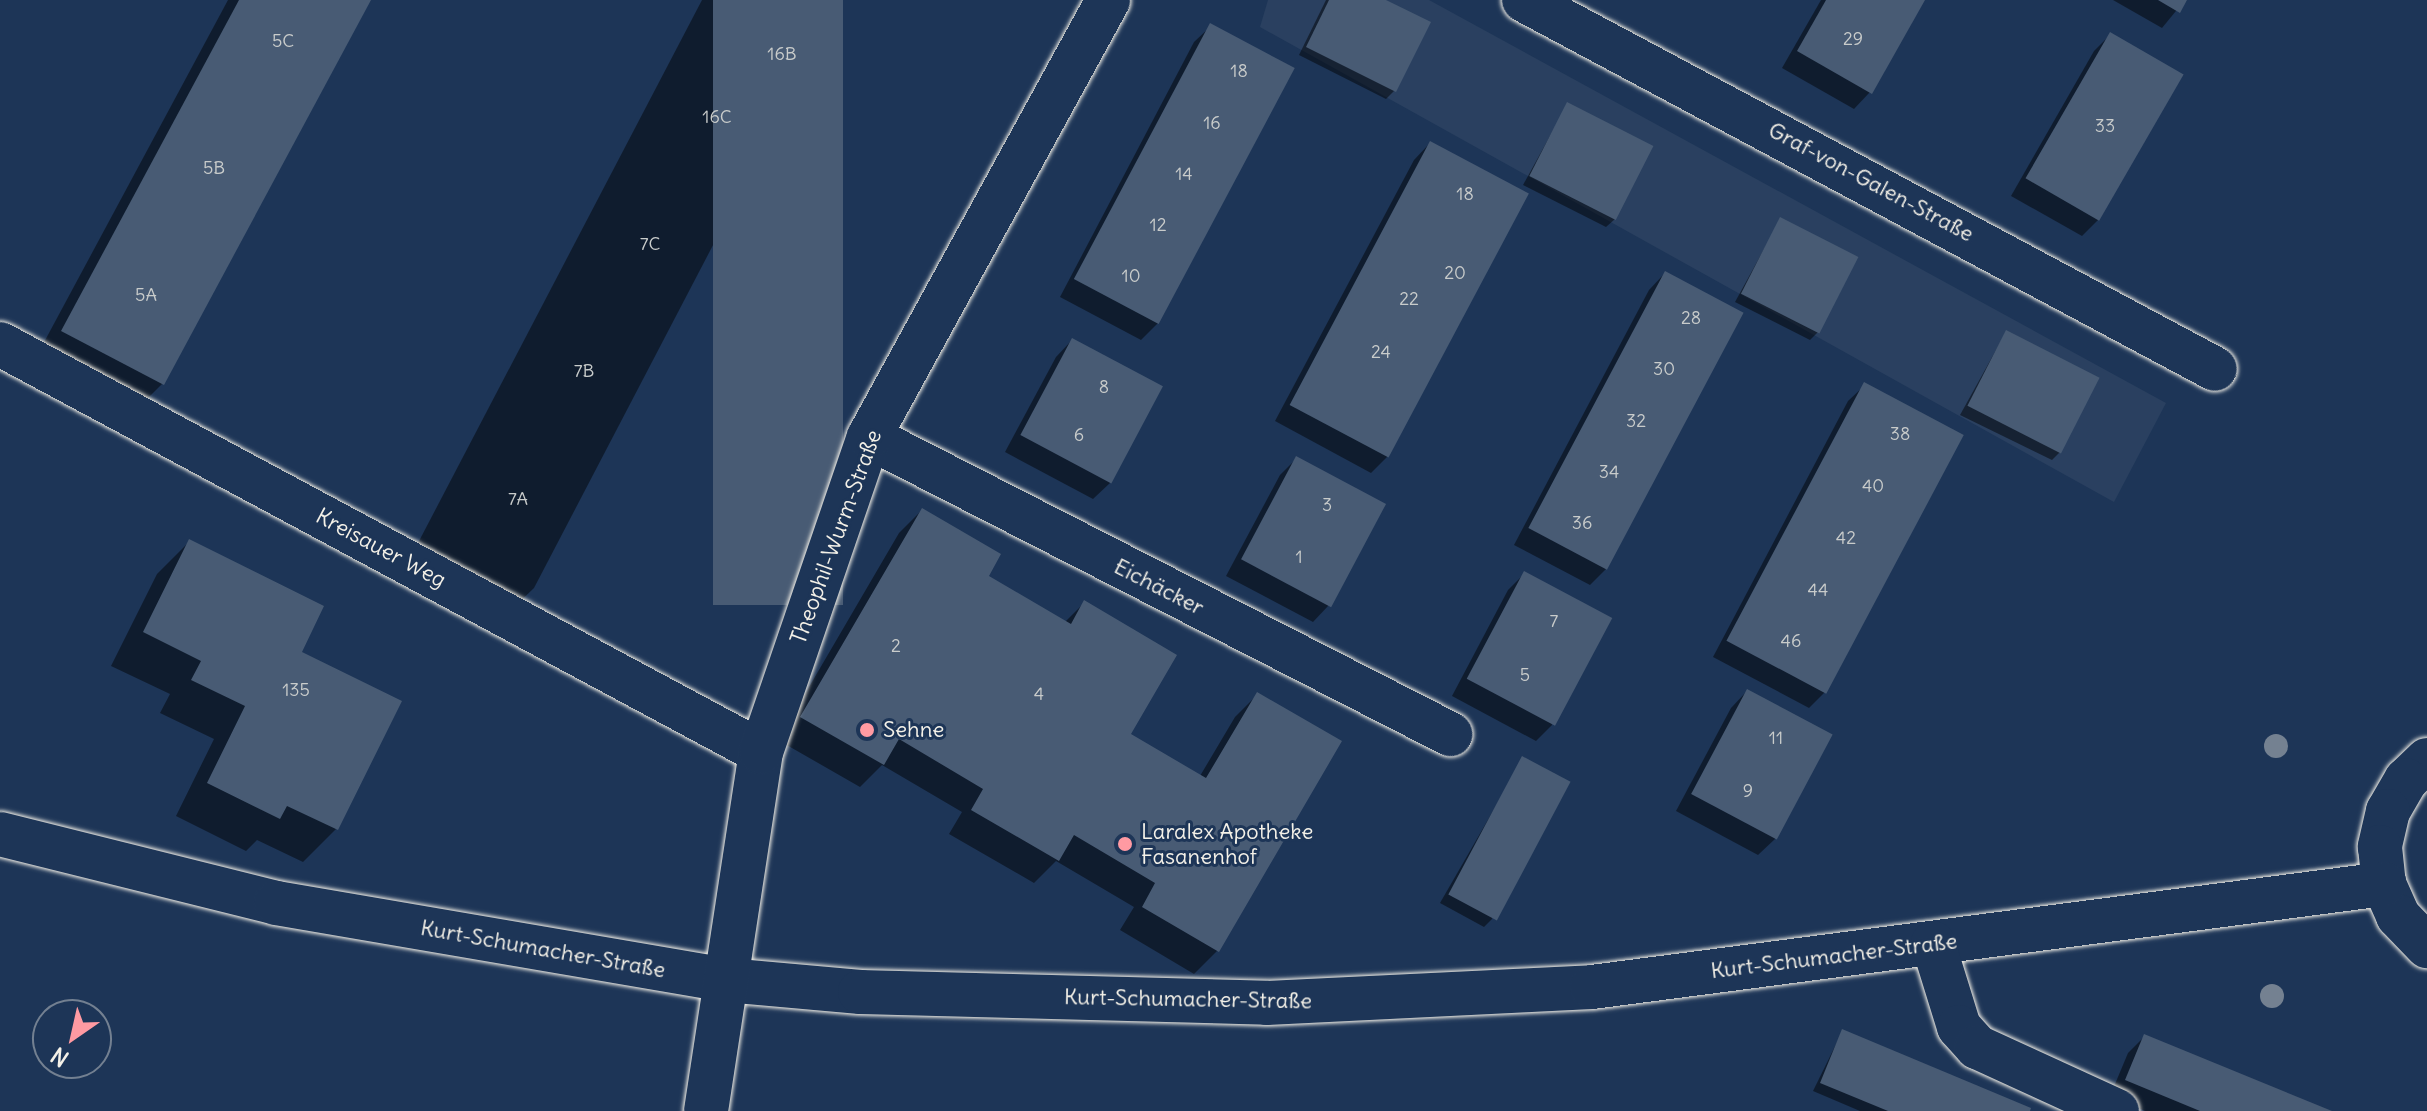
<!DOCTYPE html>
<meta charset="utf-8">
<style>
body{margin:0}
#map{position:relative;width:2427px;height:1111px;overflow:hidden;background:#1d3557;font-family:Delius,sans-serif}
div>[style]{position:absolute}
.built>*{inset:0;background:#2a4060}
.shadow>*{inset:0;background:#0007}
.building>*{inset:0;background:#485b74;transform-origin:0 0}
.roads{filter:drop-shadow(0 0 2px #f4f1e8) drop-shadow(0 0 2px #f4f1e8)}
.minor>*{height:44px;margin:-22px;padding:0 22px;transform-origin:22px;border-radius:22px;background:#1d3557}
.trees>*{width:24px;height:24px;margin:-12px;border-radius:50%;background:#748191}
.dots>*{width:22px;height:22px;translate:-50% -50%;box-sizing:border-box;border:4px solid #1d3557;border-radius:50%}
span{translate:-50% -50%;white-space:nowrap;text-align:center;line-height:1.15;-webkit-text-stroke:6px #1d3557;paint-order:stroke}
.number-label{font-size:18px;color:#c9cccb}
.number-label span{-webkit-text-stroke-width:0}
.street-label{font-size:22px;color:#f4f1e8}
.poi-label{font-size:22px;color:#f4f1e8}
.left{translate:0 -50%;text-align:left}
.north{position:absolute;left:32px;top:999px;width:80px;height:80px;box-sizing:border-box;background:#1d3557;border:2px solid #738091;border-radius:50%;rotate:214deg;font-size:22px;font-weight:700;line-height:32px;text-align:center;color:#f4f1e8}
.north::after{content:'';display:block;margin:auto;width:28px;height:36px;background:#ff9aa2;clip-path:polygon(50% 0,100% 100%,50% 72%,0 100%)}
</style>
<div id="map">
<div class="built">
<div style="clip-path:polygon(1268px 0,1429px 0,2166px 403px,2114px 502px,1260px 27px)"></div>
</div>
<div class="shadow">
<div style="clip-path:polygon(228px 0,368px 0,162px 384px,134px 412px,35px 359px)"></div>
<div style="clip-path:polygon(702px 0,841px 0,534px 588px,506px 615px,407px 564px)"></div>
<div style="clip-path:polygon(1326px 0,1381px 0,1394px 91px,1386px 99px,1299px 55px)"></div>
<div style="clip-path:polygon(1821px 0,1923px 0,1870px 92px,1854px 109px,1782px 68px)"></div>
<div style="clip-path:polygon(2113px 0,2185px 0,2162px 28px)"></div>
<div style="clip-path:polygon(1211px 26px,1158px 323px,1141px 340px,1060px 297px,1194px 42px)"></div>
<div style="clip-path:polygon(2111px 34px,2098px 220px,2082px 236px,2011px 196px,2094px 51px)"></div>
<div style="clip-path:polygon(1567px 105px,1615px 219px,1606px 227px,1523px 185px)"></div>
<div style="clip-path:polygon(1430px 143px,1387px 457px,1371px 473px,1275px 421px,1414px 160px)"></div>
<div style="clip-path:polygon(1780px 220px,1818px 332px,1810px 340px,1735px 302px)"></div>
<div style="clip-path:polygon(1665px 273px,1607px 568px,1590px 585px,1514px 545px,1649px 290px)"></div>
<div style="clip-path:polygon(2006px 332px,2060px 452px,2052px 460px,1960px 415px)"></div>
<div style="clip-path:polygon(1072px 340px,1110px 483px,1093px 499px,1005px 452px,1056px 357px)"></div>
<div style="clip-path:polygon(1865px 385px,1825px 692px,1809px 708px,1713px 657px,1848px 401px)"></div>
<div style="clip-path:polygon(1297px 458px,1329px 605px,1313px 622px,1226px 576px,1280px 475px)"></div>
<div style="clip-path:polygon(922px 510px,986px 577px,1065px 622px,1084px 603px,1128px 735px,1200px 776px,1235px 717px,1258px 694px,1339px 741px,1217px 951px,1194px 974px,1120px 930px,1134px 907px,1056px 861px,1034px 883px,949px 834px,962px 812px,882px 765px,860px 787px,778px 740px,899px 533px)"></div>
<div style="clip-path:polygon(190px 541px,336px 829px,303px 862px,257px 840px,246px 851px,176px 816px,214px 739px,160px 713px,170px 694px,111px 666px,157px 574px)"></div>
<div style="clip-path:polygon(1525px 573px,1552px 725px,1536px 741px,1452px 696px,1508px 590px)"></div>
<div style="clip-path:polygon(1747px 691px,1775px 839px,1758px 855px,1676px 811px,1731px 708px)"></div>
<div style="clip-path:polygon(1523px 759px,1492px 919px,1484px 927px,1440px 903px)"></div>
<div style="clip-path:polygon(1842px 1032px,2027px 1111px,1860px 1111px,1813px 1091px)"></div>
<div style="clip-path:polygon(2145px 1036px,2327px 1111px,2145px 1111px,2110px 1096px,2128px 1053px)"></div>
</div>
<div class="building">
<div style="clip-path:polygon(239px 0,371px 0,164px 385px,61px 331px)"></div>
<div style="left:713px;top:0;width:130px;height:605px"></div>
<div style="clip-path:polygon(1329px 0,1386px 0,1431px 22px,1396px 92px,1306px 47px)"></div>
<div style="clip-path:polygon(1826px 0,1925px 0,1872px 94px,1797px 51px)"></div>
<div style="clip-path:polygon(2158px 0,2187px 0,2180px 13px)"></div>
<div style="left:1210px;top:23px;width:96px;height:290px;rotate:28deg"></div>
<div style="left:2110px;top:32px;width:85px;height:169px;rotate:30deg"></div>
<div style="left:1567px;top:102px;width:97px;height:83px;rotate:27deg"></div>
<div style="left:1430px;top:141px;width:112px;height:299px;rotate:28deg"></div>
<div style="left:1780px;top:217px;width:88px;height:86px;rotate:27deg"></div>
<div style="left:1665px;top:271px;width:89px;height:291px;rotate:28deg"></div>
<div style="left:2006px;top:330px;width:105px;height:85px;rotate:27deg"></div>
<div style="left:1072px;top:338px;width:103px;height:110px;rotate:28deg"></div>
<div style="left:1864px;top:382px;width:113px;height:293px;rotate:28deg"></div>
<div style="left:1296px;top:456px;width:102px;height:117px;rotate:28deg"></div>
<div style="clip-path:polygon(922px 508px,1001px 554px,989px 576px,1071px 624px,1084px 600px,1177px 655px,1131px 734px,1206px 778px,1257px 692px,1342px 741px,1219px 952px,1142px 907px,1155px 883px,1074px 835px,1059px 861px,971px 810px,983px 789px,899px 739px,884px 765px,800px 717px)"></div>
<div style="clip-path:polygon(189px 539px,324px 606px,302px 652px,402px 701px,338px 830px,287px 806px,280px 819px,207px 783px,245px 706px,191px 680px,201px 661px,143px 632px)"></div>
<div style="left:1524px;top:571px;width:100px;height:122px;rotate:28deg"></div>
<div style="left:1747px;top:689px;width:97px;height:119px;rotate:28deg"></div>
<div style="left:1522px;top:756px;width:55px;height:157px;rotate:28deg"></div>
<div style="clip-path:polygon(1842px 1029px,2031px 1108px,2030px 1111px,1888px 1111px,1820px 1083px)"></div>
<div style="clip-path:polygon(2144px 1034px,2332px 1111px,2200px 1111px,2125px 1080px)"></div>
</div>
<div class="roads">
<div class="minor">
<div style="left:1524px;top:0;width:783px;rotate:28.1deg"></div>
<div style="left:0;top:344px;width:863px;rotate:28.2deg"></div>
<div style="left:869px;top:437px;width:653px;rotate:27.08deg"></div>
<div style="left:2427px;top:760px;width:29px;rotate:136deg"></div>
<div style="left:2406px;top:780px;width:36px;rotate:120deg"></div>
<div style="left:2388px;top:811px;width:37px;rotate:103deg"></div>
<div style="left:2380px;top:847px;width:37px;rotate:84deg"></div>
<div style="left:2384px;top:884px;width:35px;rotate:66deg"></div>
<div style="left:2398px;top:916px;width:42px;rotate:46deg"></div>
<div style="left:0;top:834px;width:284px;rotate:14deg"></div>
<div style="left:276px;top:903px;width:457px;rotate:9.7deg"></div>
<div style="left:726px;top:980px;width:135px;rotate:5.1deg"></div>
<div style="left:860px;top:992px;width:407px;rotate:1.5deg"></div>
<div style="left:1267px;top:1003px;width:325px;rotate:-2.8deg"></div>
<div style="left:1592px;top:987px;width:799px;rotate:-7.41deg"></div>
<div style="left:1933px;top:943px;width:88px;rotate:72.8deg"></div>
<div style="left:1959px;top:1027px;width:27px;rotate:48deg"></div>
<div style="left:1977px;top:1047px;width:154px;rotate:24.6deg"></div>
<div style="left:706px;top:1111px;width:363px;rotate:-81.3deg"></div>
<div style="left:761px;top:752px;width:333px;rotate:-71.1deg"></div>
<div style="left:869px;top:437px;width:498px;rotate:-61.3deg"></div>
</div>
</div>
<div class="trees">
<div style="left:2276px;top:746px"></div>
<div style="left:2272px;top:996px"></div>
</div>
<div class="dots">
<div style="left:867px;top:730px;background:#ff9aa2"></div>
<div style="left:1125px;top:844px;background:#ff9aa2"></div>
</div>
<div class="number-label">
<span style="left:1853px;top:39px">29</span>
<span style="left:283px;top:41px">5C</span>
<span style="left:782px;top:54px">16B</span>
<span style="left:1239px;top:71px">18</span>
<span style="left:717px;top:117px">16C</span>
<span style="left:1212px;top:123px">16</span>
<span style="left:2105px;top:126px">33</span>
<span style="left:214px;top:168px">5B</span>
<span style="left:1184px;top:174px">14</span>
<span style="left:1465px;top:194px">18</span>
<span style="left:1158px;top:225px">12</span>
<span style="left:650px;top:244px">7C</span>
<span style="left:1455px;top:273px">20</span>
<span style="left:1131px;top:276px">10</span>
<span style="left:146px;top:295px">5A</span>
<span style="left:1409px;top:299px">22</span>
<span style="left:1691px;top:318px">28</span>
<span style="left:1381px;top:352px">24</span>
<span style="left:1664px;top:369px">30</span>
<span style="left:584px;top:371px">7B</span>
<span style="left:1104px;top:387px">8</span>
<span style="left:1636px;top:421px">32</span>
<span style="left:1900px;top:434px">38</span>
<span style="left:1079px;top:435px">6</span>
<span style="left:1609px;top:472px">34</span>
<span style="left:1873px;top:486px">40</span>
<span style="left:518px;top:499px">7A</span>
<span style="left:1327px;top:505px">3</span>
<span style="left:1582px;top:523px">36</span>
<span style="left:1846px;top:538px">42</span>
<span style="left:1299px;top:557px">1</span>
<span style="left:1818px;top:590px">44</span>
<span style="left:1554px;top:621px">7</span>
<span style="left:1791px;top:641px">46</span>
<span style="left:896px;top:646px">2</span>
<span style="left:1525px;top:675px">5</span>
<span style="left:296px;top:690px">135</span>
<span style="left:1039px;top:694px">4</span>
<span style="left:1776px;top:738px">11</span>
<span style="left:1748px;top:791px">9</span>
</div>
<div class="street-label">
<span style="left:1871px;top:182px;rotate:28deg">Graf-von-Galen-Straße</span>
<span style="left:836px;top:537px;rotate:-70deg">Theophil-Wurm-Straße</span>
<span style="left:381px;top:548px;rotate:28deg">Kreisauer Weg</span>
<span style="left:1159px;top:587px;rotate:27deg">Eichäcker</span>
<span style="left:543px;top:949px;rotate:10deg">Kurt-Schumacher-Straße</span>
<span style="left:1834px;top:956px;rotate:-7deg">Kurt-Schumacher-Straße</span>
<span style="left:1188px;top:999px;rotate:1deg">Kurt-Schumacher-Straße</span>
</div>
<div class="poi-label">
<span class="left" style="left:883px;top:730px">Sehne</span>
<span class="left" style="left:1141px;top:844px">Laralex Apotheke<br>Fasanenhof</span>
</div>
<div class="north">N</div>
</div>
